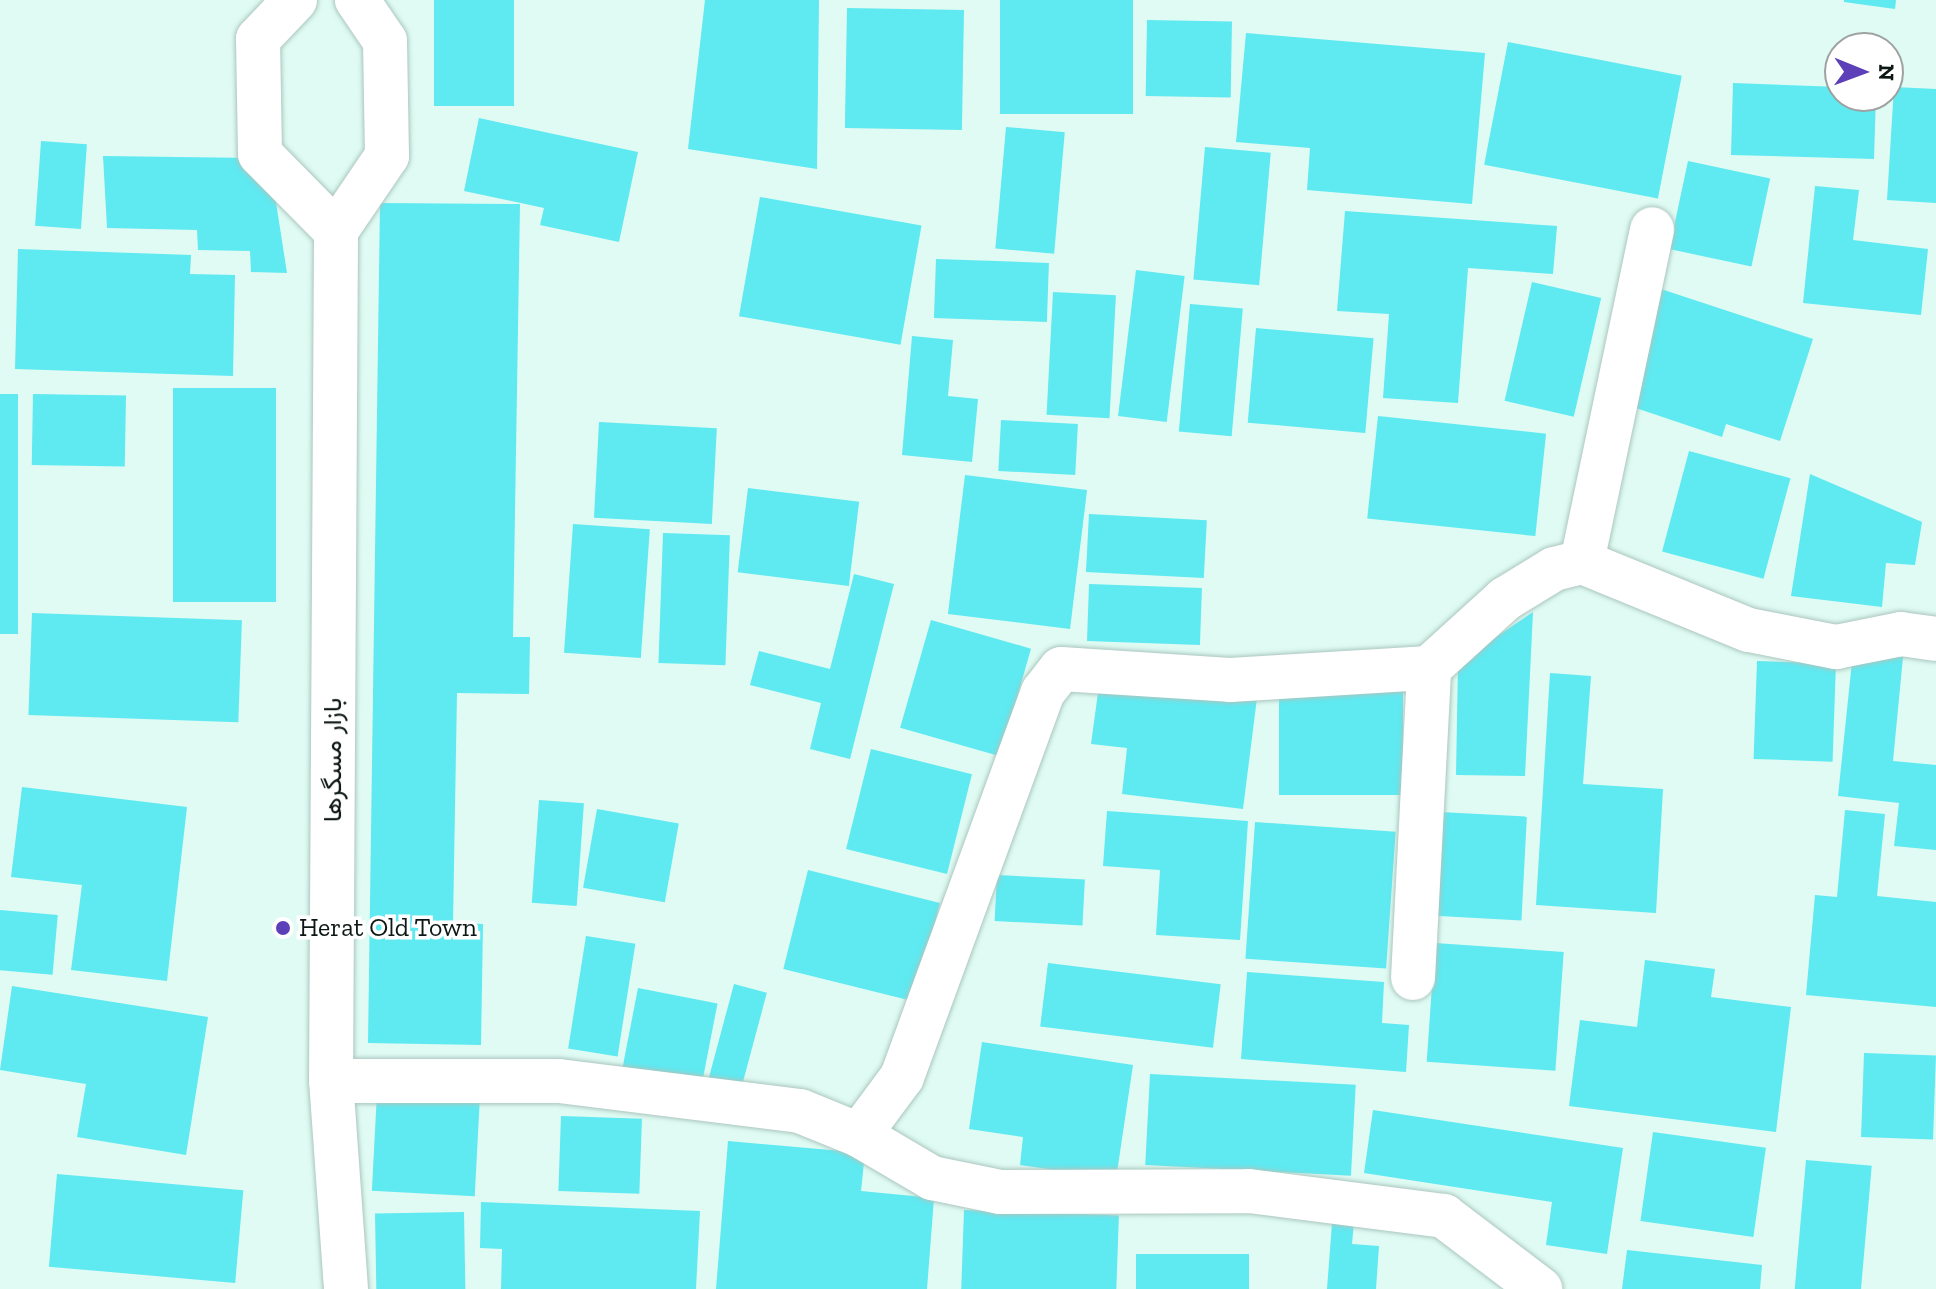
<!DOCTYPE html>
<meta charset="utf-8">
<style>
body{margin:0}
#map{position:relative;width:1936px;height:1289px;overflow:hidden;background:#dffbf3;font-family:"Zilla Slab",Vazirmatn,serif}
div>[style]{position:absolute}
.building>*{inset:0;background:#5fe9f1;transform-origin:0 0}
.roads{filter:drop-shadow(0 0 2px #abc6bf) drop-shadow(0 0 2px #abc6bf)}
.minor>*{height:44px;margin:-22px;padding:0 22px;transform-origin:22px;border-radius:22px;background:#fff}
.tertiary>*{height:44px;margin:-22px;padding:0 22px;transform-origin:22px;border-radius:22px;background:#fff}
.dots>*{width:22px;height:22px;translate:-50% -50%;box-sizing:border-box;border:4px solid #fff;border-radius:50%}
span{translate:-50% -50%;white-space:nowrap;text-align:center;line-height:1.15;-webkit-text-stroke:7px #fff;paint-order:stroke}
.street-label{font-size:26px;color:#0d1715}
.poi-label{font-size:26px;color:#0d1715}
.left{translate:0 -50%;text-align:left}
.north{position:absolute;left:1824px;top:32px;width:80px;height:80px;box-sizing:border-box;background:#fff;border:2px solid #9ea2a1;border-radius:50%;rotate:91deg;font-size:22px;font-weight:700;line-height:32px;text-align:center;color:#0d1715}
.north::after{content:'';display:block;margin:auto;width:28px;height:36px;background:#5c40b8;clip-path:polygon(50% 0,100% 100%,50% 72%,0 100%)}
</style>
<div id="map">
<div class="building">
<div style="left:434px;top:0;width:80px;height:106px"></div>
<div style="clip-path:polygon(705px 0,819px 0,817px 169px,688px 149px)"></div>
<div style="left:1000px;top:0;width:133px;height:114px"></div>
<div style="clip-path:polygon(1844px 0,1896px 0,1895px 9px,1844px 2px)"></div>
<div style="left:847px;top:8px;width:117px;height:120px;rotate:1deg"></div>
<div style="left:1147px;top:20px;width:85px;height:76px;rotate:1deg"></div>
<div style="clip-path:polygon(1246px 33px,1485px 53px,1472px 204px,1307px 190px,1310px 148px,1236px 142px)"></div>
<div style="left:1508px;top:42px;width:177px;height:125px;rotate:11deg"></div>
<div style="clip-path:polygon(1733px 83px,1840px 87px,1840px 96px,1876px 96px,1874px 159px,1731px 155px)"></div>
<div style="clip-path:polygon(1894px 87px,1936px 89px,1936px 203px,1887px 200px)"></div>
<div style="clip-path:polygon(479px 118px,638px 152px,619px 242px,540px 225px,544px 208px,464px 191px)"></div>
<div style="left:1006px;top:127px;width:59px;height:122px;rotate:5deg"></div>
<div style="left:41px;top:141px;width:46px;height:85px;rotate:4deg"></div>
<div style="left:1205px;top:147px;width:66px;height:133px;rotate:5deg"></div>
<div style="clip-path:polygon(103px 156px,252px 158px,275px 196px,287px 273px,251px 272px,250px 251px,198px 250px,197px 230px,107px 228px)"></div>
<div style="left:1688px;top:161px;width:84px;height:90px;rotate:12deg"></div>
<div style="clip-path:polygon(1815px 186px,1859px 190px,1853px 240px,1928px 249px,1921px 315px,1803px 303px)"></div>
<div style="left:760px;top:197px;width:164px;height:121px;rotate:10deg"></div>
<div style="clip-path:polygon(380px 203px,520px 204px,513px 637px,530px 637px,529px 694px,457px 693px,453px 923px,483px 924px,481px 1045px,368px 1043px)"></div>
<div style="clip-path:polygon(1345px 211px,1557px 226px,1553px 274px,1468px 268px,1458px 403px,1383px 398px,1389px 314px,1337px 311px)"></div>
<div style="clip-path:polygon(18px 249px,191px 255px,190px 274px,235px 275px,233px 376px,15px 369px)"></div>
<div style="left:936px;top:259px;width:113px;height:59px;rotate:2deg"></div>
<div style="left:1136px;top:270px;width:49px;height:147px;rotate:7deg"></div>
<div style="left:1532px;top:282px;width:71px;height:122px;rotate:13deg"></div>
<div style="clip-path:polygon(1658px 288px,1813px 339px,1780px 441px,1726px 424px,1722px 437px,1621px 403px)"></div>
<div style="left:1053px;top:292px;width:63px;height:123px;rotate:3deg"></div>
<div style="left:1190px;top:304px;width:53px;height:128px;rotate:5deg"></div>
<div style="left:1256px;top:328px;width:118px;height:95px;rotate:5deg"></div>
<div style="clip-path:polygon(912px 336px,953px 340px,948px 396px,978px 399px,972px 462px,902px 455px)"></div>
<div style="left:173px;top:388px;width:103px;height:214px"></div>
<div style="left:0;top:394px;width:18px;height:240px"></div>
<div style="left:33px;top:394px;width:93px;height:71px;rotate:1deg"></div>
<div style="left:1378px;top:416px;width:169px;height:103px;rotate:6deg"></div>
<div style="left:1001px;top:420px;width:77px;height:51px;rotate:3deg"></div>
<div style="left:599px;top:422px;width:118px;height:96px;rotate:3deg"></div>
<div style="left:1689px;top:451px;width:105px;height:104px;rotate:15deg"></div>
<div style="clip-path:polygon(1810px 474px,1922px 522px,1915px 565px,1886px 563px,1882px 607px,1791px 596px)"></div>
<div style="left:965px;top:475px;width:123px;height:140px;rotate:7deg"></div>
<div style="left:748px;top:488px;width:112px;height:85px;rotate:7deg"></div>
<div style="left:1089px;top:514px;width:118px;height:58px;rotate:3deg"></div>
<div style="left:573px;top:524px;width:77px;height:129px;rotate:4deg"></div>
<div style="left:663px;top:533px;width:67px;height:130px;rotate:2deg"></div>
<div style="clip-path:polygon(854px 574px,894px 584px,850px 759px,810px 749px,821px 703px,750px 685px,759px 651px,830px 669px)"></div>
<div style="left:1089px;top:584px;width:113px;height:57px;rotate:2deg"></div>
<div style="clip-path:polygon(1533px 612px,1525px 776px,1456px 775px,1458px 663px)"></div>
<div style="left:32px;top:613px;width:210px;height:102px;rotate:2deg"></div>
<div style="left:931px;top:620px;width:104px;height:112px;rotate:16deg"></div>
<div style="clip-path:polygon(1853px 652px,1903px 657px,1893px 761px,1936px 765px,1936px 850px,1894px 846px,1899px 803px,1838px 796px)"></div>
<div style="left:1757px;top:661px;width:79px;height:98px;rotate:2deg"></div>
<div style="clip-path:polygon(1550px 673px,1591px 676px,1583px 784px,1663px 789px,1656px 913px,1536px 905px)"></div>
<div style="clip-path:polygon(1100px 678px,1257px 698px,1243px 809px,1122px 794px,1127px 748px,1091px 744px)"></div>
<div style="left:1403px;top:681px;width:114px;height:124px;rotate:90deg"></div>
<div style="left:871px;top:749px;width:104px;height:103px;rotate:14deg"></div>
<div style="clip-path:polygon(22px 787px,187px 807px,167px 981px,71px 970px,82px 885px,11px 877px)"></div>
<div style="left:539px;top:800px;width:45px;height:103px;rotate:4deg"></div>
<div style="left:597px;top:809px;width:83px;height:80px;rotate:10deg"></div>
<div style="clip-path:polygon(1845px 810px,1885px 814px,1877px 896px,1936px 902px,1936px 1007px,1806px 995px,1815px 895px,1837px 897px)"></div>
<div style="clip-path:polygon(1107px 811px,1248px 821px,1240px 940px,1156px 935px,1160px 870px,1103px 866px)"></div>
<div style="left:1440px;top:812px;width:87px;height:104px;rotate:3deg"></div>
<div style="left:1255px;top:822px;width:141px;height:137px;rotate:4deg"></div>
<div style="left:808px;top:870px;width:136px;height:102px;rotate:14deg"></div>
<div style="left:997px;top:875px;width:88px;height:46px;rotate:3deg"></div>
<div style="left:0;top:910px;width:58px;height:60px;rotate:5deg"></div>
<div style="left:586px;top:936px;width:50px;height:114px;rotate:9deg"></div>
<div style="left:1435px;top:943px;width:129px;height:119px;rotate:4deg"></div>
<div style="clip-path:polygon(1645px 960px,1715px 969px,1711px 997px,1791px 1007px,1776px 1132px,1569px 1106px,1580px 1020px,1637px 1027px)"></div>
<div style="left:1048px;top:963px;width:174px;height:64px;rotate:7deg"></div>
<div style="clip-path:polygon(1247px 972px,1384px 982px,1382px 1023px,1409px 1025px,1406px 1072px,1241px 1059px)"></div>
<div style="left:734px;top:984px;width:34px;height:103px;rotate:15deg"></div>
<div style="clip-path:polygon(12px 986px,208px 1017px,186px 1155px,77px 1137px,86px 1084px,0 1070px)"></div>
<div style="left:638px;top:988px;width:81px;height:82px;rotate:11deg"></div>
<div style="clip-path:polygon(982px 1042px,1133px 1065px,1116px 1179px,1020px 1165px,1023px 1137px,969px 1129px)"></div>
<div style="left:1864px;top:1053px;width:72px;height:84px;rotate:2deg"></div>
<div style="left:1150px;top:1074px;width:206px;height:91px;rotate:3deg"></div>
<div style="left:377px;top:1093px;width:103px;height:98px;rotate:3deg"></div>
<div style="clip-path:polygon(1373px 1110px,1623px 1148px,1607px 1254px,1546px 1245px,1552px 1202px,1364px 1173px)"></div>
<div style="left:561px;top:1116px;width:81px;height:75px;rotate:2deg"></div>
<div style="left:1653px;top:1132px;width:114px;height:90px;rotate:8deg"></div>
<div style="clip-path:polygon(728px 1141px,865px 1153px,861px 1191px,934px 1198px,927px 1289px,716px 1289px)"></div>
<div style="left:1806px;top:1160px;width:66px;height:130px;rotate:5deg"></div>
<div style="left:57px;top:1174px;width:187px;height:93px;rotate:5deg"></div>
<div style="clip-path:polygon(481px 1202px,700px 1211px,696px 1289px,501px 1289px,502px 1249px,480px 1248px)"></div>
<div style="left:964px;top:1210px;width:155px;height:79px;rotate:2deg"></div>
<div style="clip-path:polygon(1333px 1210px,1355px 1211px,1352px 1244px,1379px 1246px,1376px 1289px,1327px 1289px)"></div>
<div style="left:464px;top:1212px;width:77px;height:89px;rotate:89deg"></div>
<div style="clip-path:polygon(1627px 1250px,1762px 1265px,1760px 1289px,1622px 1289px)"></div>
<div style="left:1136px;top:1254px;width:113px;height:35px"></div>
</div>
<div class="roads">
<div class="minor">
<div style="left:1582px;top:562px;width:340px;rotate:-78.1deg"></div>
<div style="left:1413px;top:978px;width:310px;rotate:-87deg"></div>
<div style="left:331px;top:1081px;width:228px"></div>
<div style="left:559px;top:1081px;width:243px;rotate:7.1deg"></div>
<div style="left:800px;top:1111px;width:64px;rotate:22.1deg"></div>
<div style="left:859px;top:1135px;width:85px;rotate:30.5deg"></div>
<div style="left:932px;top:1178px;width:69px;rotate:11.6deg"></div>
<div style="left:1000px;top:1192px;width:249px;rotate:-0.2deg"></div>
<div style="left:1249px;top:1191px;width:197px;rotate:7.3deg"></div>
<div style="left:1444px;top:1216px;width:121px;rotate:37.2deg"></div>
<div style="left:859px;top:1135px;width:72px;rotate:-53.4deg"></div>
<div style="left:902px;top:1077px;width:410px;rotate:-69.9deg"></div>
<div style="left:1043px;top:692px;width:29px;rotate:-52deg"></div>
<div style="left:1061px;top:669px;width:169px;rotate:3.7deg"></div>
<div style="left:1230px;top:680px;width:199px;rotate:-3.5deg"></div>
<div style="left:1429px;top:668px;width:103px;rotate:-42.2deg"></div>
<div style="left:1505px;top:599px;width:57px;rotate:-31.5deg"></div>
<div style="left:1554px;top:569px;width:29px;rotate:-14deg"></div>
<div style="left:1582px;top:562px;width:180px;rotate:22.2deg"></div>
<div style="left:1749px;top:630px;width:89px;rotate:11.1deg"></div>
<div style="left:1836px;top:647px;width:66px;rotate:-11.3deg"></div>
<div style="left:1901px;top:634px;width:35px;rotate:8deg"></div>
</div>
<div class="tertiary">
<div style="left:295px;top:0;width:54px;rotate:133.5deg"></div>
<div style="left:258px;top:39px;width:115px;rotate:89deg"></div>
<div style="left:260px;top:154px;width:108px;rotate:45.4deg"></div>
<div style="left:346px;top:1289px;width:209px;rotate:-94.1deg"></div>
<div style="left:331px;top:1081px;width:850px;rotate:-89.66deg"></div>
<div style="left:336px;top:231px;width:91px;rotate:-55.8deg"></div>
<div style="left:387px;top:156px;width:115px;rotate:-91deg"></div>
<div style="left:385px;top:41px;width:50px;rotate:-124.3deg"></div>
</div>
</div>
<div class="dots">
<div style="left:283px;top:928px;background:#5c40b8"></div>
</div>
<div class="street-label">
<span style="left:333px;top:760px;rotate:-90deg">بازار مسگرها</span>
</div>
<div class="poi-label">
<span class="left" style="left:299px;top:928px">Herat Old Town</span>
</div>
<div class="north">N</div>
</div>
